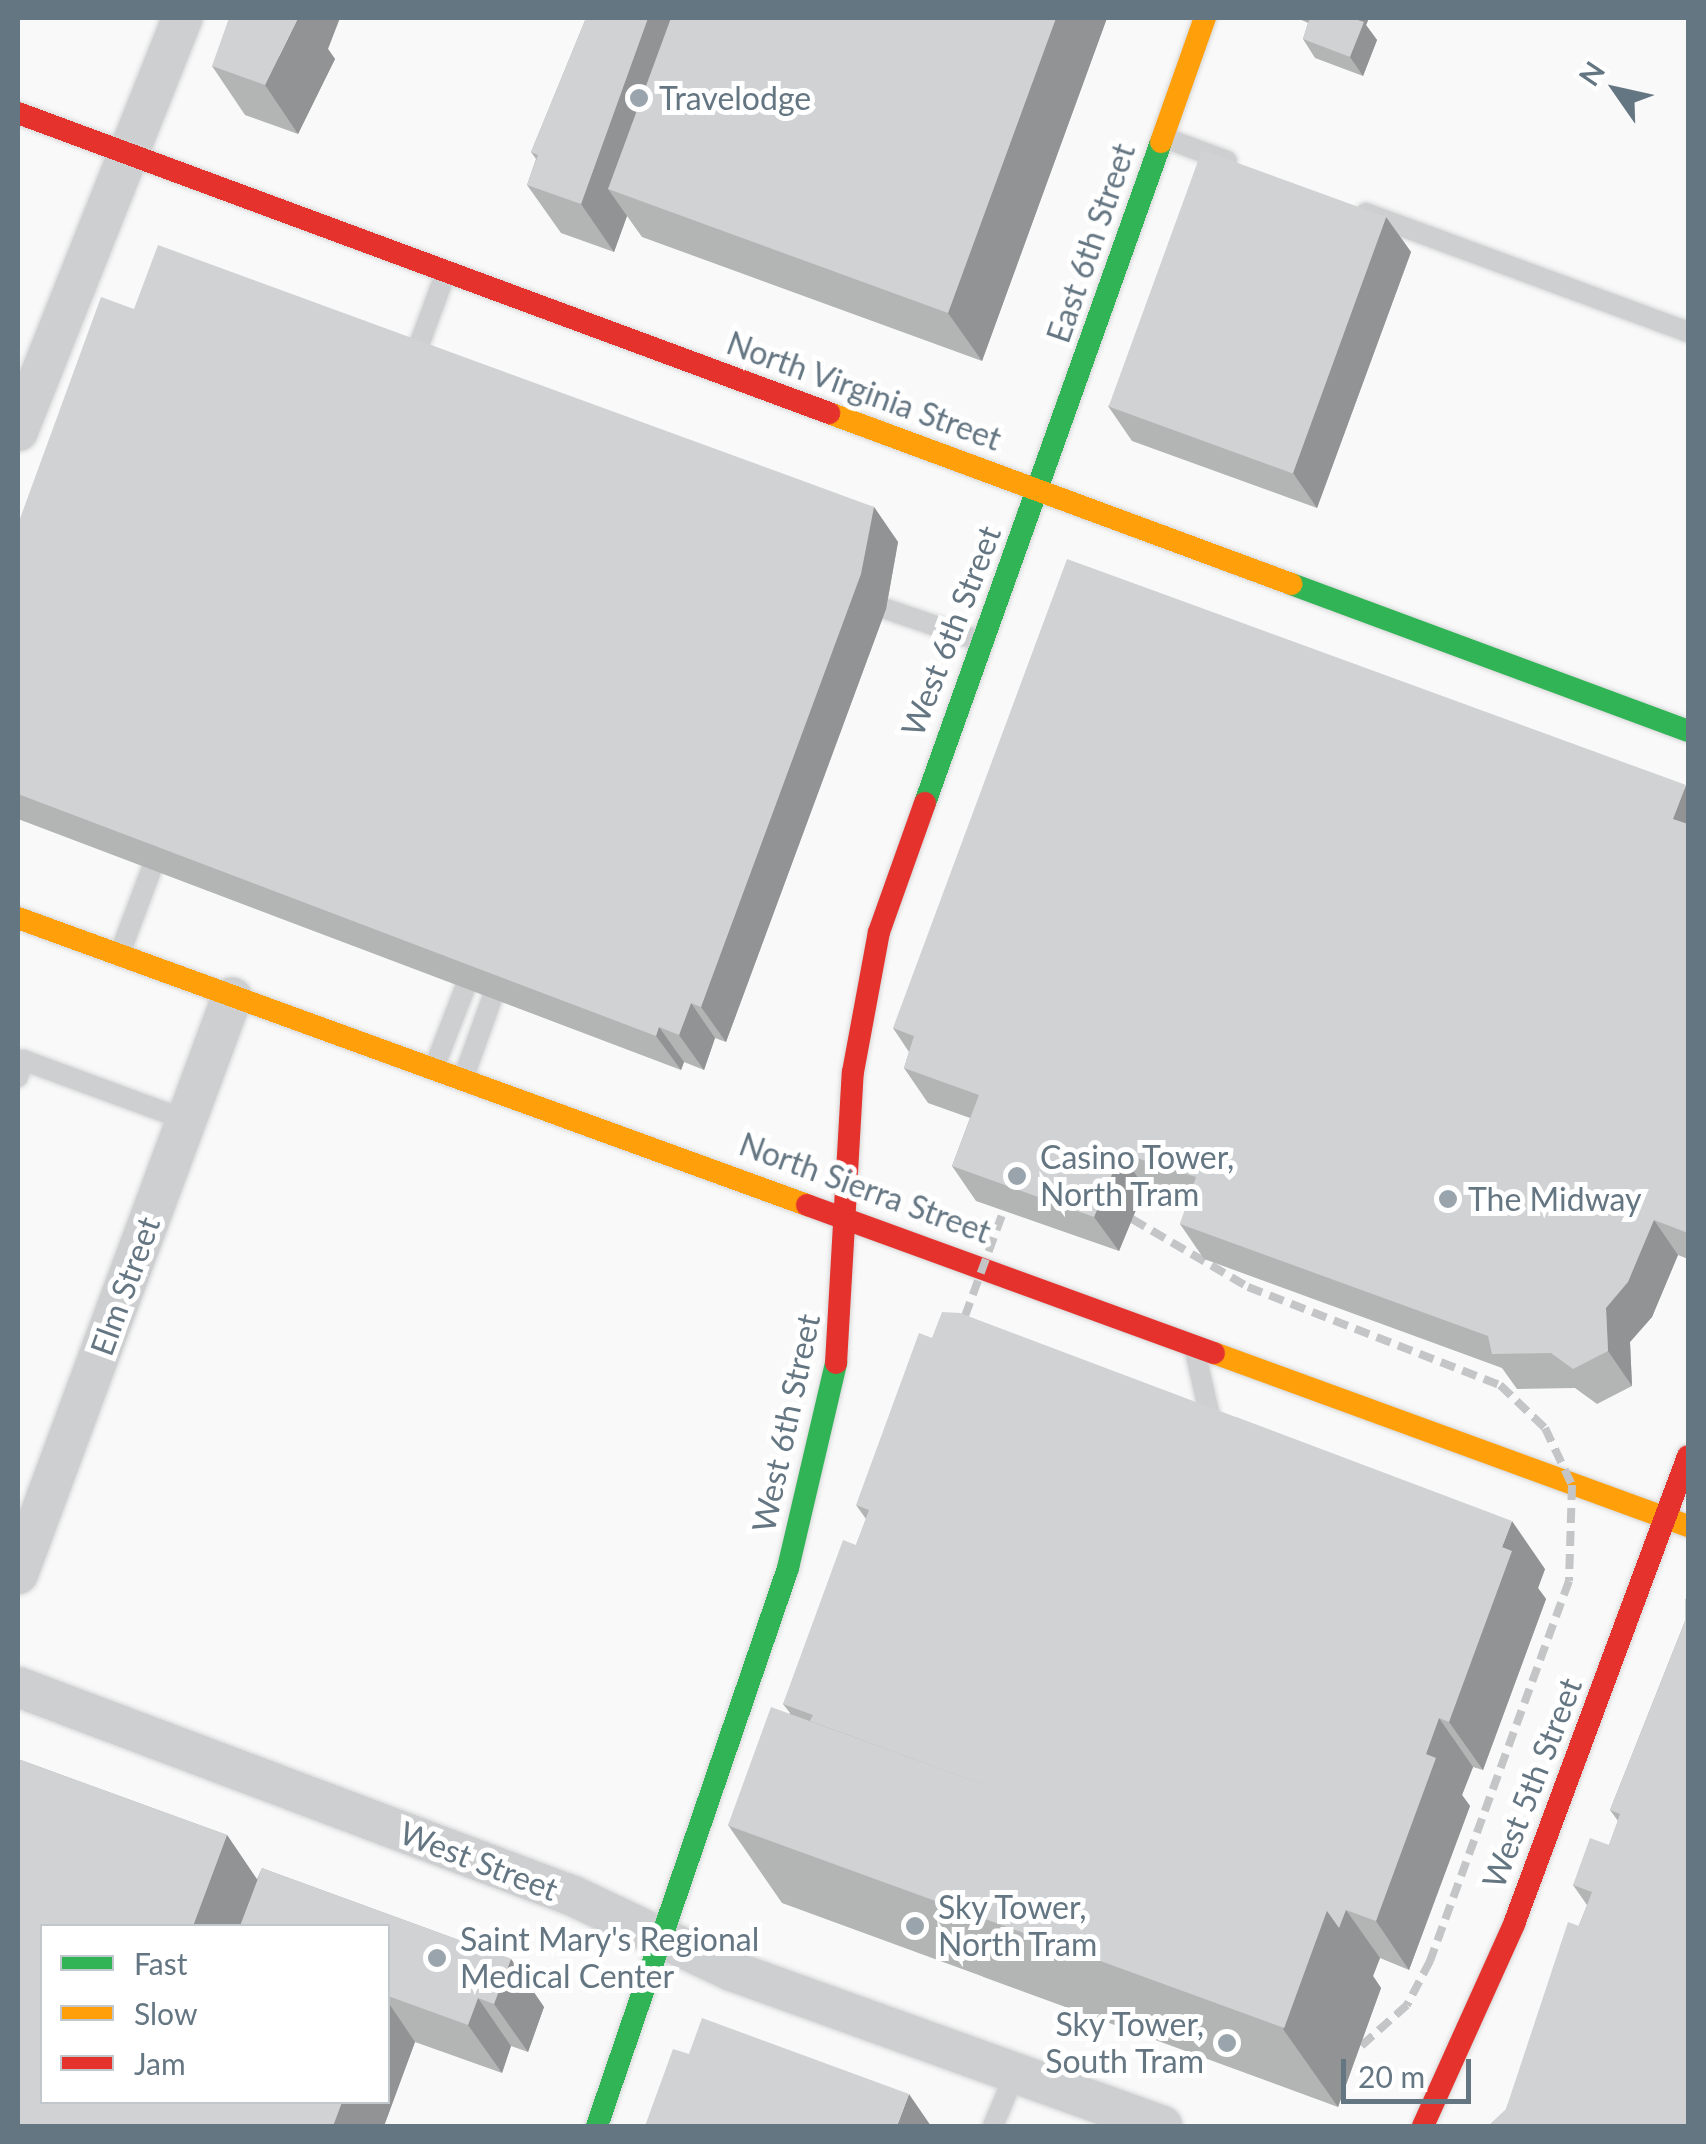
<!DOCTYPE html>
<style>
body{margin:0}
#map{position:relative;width:1706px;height:2144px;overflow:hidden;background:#f9f9f9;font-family:Lato,sans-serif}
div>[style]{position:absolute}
.roads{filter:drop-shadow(0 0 2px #d5d6d7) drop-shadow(0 0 2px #d5d6d7)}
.lane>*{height:20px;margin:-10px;padding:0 10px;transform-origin:10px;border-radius:10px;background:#cecfd0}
.street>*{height:40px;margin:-20px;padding:0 20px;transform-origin:20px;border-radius:20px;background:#cecfd0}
.fast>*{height:22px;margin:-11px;padding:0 11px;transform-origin:11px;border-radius:11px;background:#30b455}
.slow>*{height:22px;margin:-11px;padding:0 11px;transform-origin:11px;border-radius:11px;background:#ff9f0a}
.jam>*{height:22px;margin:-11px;padding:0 11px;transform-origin:11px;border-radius:11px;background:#e5322d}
.rail>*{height:8px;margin-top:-4px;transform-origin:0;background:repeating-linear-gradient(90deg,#c3c5c6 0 15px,transparent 0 23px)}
.wall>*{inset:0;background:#b3b5b5}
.shaded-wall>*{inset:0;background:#929394}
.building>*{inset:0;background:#d0d2d3;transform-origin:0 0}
.dots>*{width:28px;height:28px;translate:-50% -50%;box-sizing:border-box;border:5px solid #fff;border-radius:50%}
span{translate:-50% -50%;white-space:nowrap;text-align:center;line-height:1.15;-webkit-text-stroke:10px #fff;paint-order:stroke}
.poi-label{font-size:32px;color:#657683}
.left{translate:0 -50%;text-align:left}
.right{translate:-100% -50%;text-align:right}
.street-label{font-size:32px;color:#657683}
.frame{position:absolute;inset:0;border:20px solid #657683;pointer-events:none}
.legend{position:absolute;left:40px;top:1924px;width:350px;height:180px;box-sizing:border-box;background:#fff;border:2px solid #c1c8cd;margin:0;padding:12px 18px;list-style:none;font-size:30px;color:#657683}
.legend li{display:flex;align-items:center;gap:20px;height:50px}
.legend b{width:50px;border:2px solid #c1c8cd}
.north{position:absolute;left:1566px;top:40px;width:100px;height:100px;-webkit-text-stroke:8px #fff;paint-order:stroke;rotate:304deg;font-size:28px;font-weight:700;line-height:40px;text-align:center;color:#657683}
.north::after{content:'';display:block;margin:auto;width:35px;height:45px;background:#657683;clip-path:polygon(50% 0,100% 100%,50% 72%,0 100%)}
.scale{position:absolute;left:1341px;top:2059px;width:130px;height:45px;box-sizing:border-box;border:5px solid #657683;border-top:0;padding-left:12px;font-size:30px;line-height:35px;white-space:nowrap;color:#657683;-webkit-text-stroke:8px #fff;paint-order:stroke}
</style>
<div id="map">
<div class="roads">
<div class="lane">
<div style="left:1165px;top:138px;width:66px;rotate:20.4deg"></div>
<div style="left:1366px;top:213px;width:343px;rotate:20.3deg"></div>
<div style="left:412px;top:364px;width:98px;rotate:-69.7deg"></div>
<div style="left:886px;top:609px;width:99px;rotate:18.8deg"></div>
<div style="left:120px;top:953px;width:91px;rotate:-69.4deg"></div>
<div style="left:434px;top:1068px;width:91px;rotate:-68.8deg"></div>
<div style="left:18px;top:1077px;width:18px;rotate:-74deg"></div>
<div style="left:23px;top:1060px;width:174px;rotate:20.2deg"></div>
<div style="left:463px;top:1079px;width:91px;rotate:-70.2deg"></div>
<div style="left:1195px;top:1351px;width:81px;rotate:77.2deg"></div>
<div style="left:993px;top:2126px;width:56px;rotate:-67.1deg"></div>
</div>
<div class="street">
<div style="left:18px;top:431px;width:444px;rotate:-68.3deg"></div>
<div style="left:18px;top:1574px;width:615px;rotate:-69.65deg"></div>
<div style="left:18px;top:1687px;width:593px;rotate:20.64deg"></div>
<div style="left:573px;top:1896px;width:176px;rotate:25.3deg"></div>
<div style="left:732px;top:1971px;width:457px;rotate:19.8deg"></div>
</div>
<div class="fast">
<div style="left:1291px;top:584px;width:423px;rotate:20.3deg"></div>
<div style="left:925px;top:803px;width:702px;rotate:-70.35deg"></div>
<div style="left:597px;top:2126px;width:590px;rotate:-71.1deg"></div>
<div style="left:788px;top:1568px;width:211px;rotate:-76.8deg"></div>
</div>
<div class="slow">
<div style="left:1161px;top:142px;width:132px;rotate:-70.5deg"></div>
<div style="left:829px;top:413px;width:493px;rotate:20.3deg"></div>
<div style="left:18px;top:918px;width:840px;rotate:19.99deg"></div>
<div style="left:1214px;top:1353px;width:505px;rotate:20.05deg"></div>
</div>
<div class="jam">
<div style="left:18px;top:113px;width:865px;rotate:20.3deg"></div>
<div style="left:807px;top:1205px;width:433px;rotate:20deg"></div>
<div style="left:836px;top:1363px;width:291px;rotate:-86.7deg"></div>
<div style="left:853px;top:1072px;width:142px;rotate:-79.5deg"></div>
<div style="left:879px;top:932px;width:137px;rotate:-70.4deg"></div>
<div style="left:1423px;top:2126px;width:222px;rotate:-65.7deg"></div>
<div style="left:1514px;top:1924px;width:499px;rotate:-69.6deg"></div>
</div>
</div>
<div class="rail">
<div style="left:1132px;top:1219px;width:134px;rotate:30.4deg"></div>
<div style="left:1248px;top:1287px;width:270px;rotate:21.3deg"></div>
<div style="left:1500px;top:1385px;width:62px;rotate:43.7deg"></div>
<div style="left:1545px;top:1428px;width:63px;rotate:64.7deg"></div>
<div style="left:1572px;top:1485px;width:96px;rotate:91.8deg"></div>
<div style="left:1569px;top:1581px;width:405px;rotate:110.1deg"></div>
<div style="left:1430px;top:1961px;width:50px;rotate:117.6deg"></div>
<div style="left:1407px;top:2005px;width:63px;rotate:138.2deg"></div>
<div style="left:957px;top:1338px;width:134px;rotate:-69.9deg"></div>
</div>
<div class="wall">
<div style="clip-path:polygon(586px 18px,1107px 18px,982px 361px,642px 237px,627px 216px,614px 252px,561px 233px,527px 185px,536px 159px,531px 152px)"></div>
<div style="clip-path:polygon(1297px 18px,1369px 18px,1366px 25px,1377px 40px,1363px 76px,1315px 58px,1303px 39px,1308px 23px)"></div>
<div style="clip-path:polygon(328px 49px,335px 59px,298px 134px,245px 115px,212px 66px)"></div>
<div style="clip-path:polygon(1386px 217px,1411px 252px,1317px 508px,1132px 441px,1108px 406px)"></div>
<div style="clip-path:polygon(134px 309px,874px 507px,898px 542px,886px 609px,726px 1042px,715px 1038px,704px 1070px,684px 1062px,681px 1070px,18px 819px,18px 524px)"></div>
<div style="clip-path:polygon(1688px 788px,1688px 1259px,1678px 1255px,1652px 1317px,1630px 1342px,1632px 1386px,1597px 1404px,1575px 1388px,1517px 1389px,1502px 1368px,1204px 1259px,1180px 1224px,1188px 1202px,1145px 1188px,1119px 1251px,976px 1201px,952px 1166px,970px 1118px,928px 1103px,904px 1068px,909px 1052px,893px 1028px)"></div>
<div style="clip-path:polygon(856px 1505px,1545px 1569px,1538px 1588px,1546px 1599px,1483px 1770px,1473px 1767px,1462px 1795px,1470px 1806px,1409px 1970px,1380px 1958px,1373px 1976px,1381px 1988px,1338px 2107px,782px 1903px,728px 1825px,790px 1713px,783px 1704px,856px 1545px,866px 1519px)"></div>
<div style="clip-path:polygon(1685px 1621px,1688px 2126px,1506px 2109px,1587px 1905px,1573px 1885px,1609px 1845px,1618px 1821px,1610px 1810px)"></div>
<div style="clip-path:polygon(evenodd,18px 1759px,227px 1835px,257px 1879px,262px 1868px,511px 1959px,544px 2007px,528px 2052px,511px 2046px,502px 2073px,415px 2042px,384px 2126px,18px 2126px,18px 1759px,42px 1926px,388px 1926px,388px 2102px,42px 2102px,42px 1926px)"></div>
</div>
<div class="shaded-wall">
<div style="clip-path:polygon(298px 18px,340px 18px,328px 49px,335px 59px,298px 134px,265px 85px)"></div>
<div style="clip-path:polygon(648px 18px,699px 18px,608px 189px,627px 216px,614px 252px,581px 204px)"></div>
<div style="clip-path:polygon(1056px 18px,1107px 18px,982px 361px,948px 313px)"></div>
<div style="clip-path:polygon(1350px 18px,1369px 18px,1366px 25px,1377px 40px,1363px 76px,1350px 57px)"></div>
<div style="clip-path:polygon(1386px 217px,1411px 252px,1317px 508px,1293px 473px)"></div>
<div style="clip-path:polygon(874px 507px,898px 542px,886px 609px,726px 1042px,701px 1007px)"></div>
<div style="clip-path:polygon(1686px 785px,1688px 788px,1688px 841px,1673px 819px)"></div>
<div style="clip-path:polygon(691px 1003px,715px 1038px,704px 1070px,679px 1035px)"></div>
<div style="clip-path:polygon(659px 1027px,684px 1062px,681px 1070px,656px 1036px)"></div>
<div style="clip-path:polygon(1121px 1153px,1145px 1188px,1119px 1251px,1094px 1217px)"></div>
<div style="clip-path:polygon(1654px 1220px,1678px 1255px,1652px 1317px,1630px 1342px,1632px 1386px,1608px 1351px,1606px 1308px)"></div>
<div style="clip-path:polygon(1512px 1521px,1545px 1569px,1538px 1588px,1546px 1599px,1483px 1770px,1449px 1722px,1502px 1547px)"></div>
<div style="clip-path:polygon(1439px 1718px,1473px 1767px,1462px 1795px,1470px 1806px,1409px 1970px,1376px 1921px,1426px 1754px)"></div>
<div style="clip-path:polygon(227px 1835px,260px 1884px,244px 1926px,193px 1926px)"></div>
<div style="clip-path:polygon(1346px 1910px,1380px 1958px,1373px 1976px,1381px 1988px,1338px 2107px,1283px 2029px,1327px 1911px)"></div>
<div style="clip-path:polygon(511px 1959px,544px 2007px,528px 2052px,494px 2004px)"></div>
<div style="clip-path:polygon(478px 1998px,511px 2046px,502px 2073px,468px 2025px)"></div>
<div style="clip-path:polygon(388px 2002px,415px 2042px,384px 2126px,333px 2126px,342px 2102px,388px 2102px)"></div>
<div style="clip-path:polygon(909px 2094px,931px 2126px,897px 2126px)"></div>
</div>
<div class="building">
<div style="clip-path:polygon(229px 18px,298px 18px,265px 85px,212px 66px)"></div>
<div style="clip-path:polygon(586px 18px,648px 18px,581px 204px,527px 185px,538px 155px,531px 152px)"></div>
<div style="clip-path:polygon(671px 18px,1056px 18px,948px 313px,608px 189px)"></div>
<div style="clip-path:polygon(1310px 18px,1352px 18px,1364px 22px,1350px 57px,1303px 39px)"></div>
<div style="left:1202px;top:150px;width:196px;height:273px;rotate:20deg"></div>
<div style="clip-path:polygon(158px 245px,874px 507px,861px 574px,701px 1007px,691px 1003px,679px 1035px,659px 1027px,656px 1036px,18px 794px,18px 524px,101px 297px,134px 309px)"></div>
<div style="clip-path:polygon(1067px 559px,1686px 785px,1673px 819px,1688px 824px,1688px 1233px,1654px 1220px,1628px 1282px,1606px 1308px,1608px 1351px,1573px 1369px,1551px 1353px,1492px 1354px,1488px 1336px,1180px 1224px,1196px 1177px,1121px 1153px,1094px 1217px,952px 1166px,979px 1095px,904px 1068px,914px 1036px,893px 1028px)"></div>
<div style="clip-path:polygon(942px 1312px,960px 1313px,1512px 1521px,1502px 1547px,1512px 1551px,1449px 1722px,1439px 1718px,1426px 1754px,1436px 1758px,1376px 1921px,1346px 1910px,1339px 1928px,1327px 1911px,810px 1721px,813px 1715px,783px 1704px,843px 1540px,856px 1545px,869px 1510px,856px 1505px,919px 1333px,932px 1338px)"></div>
<div style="clip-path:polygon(1688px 1598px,1688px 2126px,1488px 2126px,1506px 2109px,1568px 1922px,1579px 1926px,1592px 1892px,1573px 1885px,1590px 1838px,1609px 1845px,1620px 1814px,1610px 1810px,1685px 1621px,1685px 1599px)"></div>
<div style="left:771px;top:1707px;width:592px;height:126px;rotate:20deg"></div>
<div style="clip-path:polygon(18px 1759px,227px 1835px,193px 1926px,42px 1926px,42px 2102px,342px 2102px,333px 2126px,18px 2126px)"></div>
<div style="clip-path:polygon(262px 1868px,511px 1959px,494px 2004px,478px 1998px,468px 2025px,388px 1996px,388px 1926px,240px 1926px)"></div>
<div style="clip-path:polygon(702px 2018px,909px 2094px,897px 2126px,645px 2126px,673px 2049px,689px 2054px)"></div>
</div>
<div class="dots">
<div style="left:639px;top:98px;background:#99a4ac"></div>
<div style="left:1017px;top:1176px;background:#99a4ac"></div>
<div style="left:1448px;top:1199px;background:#99a4ac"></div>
<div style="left:915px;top:1926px;background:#99a4ac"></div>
<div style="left:437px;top:1958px;background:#99a4ac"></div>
<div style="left:1227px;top:2043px;background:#99a4ac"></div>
</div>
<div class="poi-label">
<span class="left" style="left:659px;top:98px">Travelodge</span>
<span class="left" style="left:1040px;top:1176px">Casino Tower,<br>North Tram</span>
<span class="left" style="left:1468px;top:1199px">The Midway</span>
<span class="left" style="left:938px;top:1926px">Sky Tower,<br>North Tram</span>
<span class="left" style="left:460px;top:1958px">Saint Mary's Regional<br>Medical Center</span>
<span class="right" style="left:1204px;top:2043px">Sky Tower,<br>South Tram</span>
</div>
<div class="street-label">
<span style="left:1091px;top:243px;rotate:-71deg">East 6th Street</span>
<span style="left:864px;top:391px;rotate:20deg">North Virginia Street</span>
<span style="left:951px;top:631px;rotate:-69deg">West 6th Street</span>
<span style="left:865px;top:1188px;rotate:20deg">North Sierra Street</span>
<span style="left:125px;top:1286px;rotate:-70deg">Elm Street</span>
<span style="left:786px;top:1423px;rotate:-78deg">West 6th Street</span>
<span style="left:1532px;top:1783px;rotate:-69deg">West 5th Street</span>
<span style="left:479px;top:1861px;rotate:21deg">West Street</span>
</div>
<div class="frame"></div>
<ul class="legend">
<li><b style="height:12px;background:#30b455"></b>Fast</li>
<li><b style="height:12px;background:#ff9f0a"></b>Slow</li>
<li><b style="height:12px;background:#e5322d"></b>Jam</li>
</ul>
<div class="north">N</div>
<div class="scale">20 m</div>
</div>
